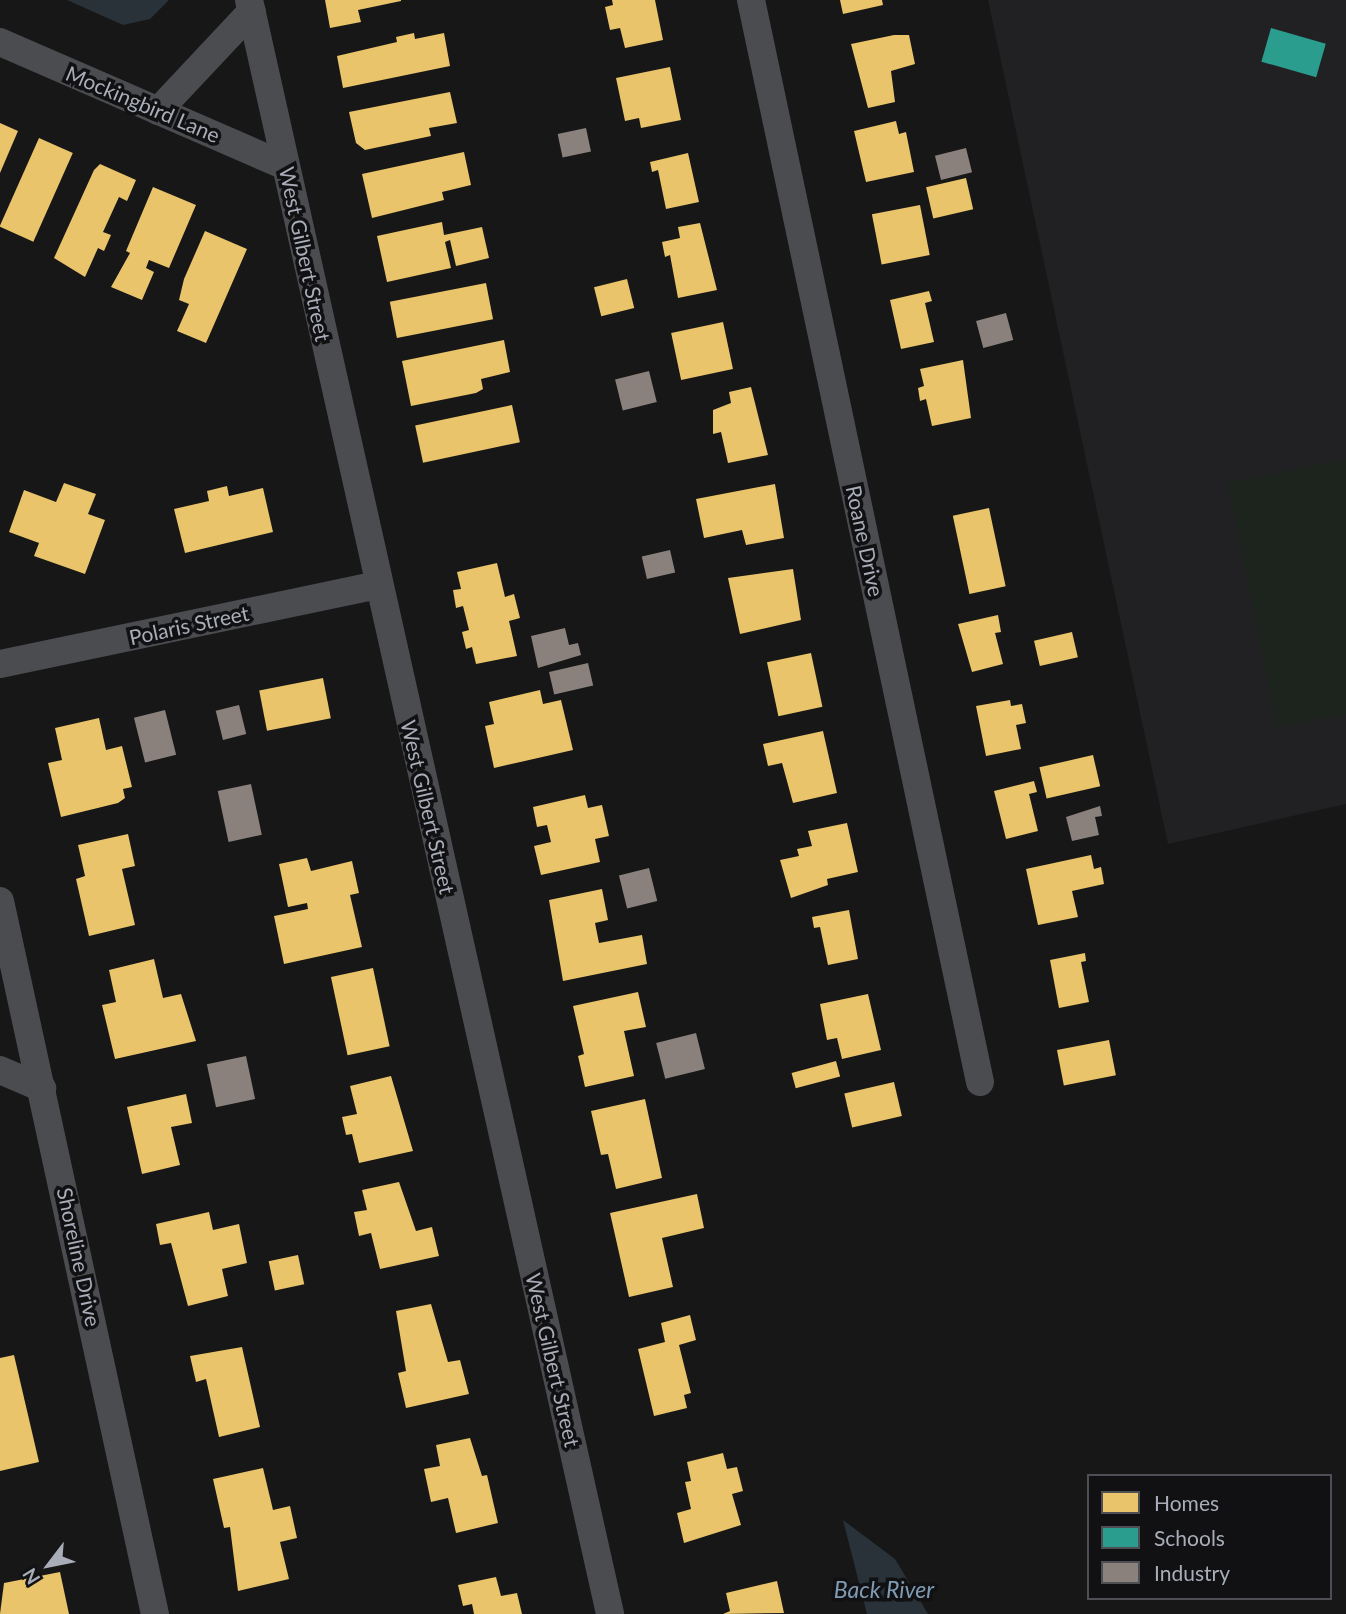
<!DOCTYPE html>
<style>
body{margin:0}
#map{position:relative;width:1346px;height:1614px;overflow:hidden;background:#171717;font-family:Lato,sans-serif}
div>[style]{position:absolute}
.built>*{inset:0;background:#212123}
.green>*{inset:0;background:#1d241e}
.water>*{inset:0;background:#2a3239}
.homes>*{inset:0;background:#e9c46a;transform-origin:0 0}
.schools>*{inset:0;background:#2a9d8f;transform-origin:0 0}
.industry>*{inset:0;background:#8a817c;transform-origin:0 0}
.minor>*{height:28px;margin:-14px;padding:0 14px;transform-origin:14px;border-radius:14px;background:#4b4c50}
span{translate:-50% -50%;white-space:nowrap;text-align:center;line-height:1.15;-webkit-text-stroke:7px #111113;paint-order:stroke}
.street-label{font-size:21px;color:#a8adb8}
.water-label{font-size:23px;color:#7f9bb3;font-style:italic}
.legend{position:absolute;left:1087px;top:1474px;width:245px;height:126px;box-sizing:border-box;background:#111113;border:2px solid #4d4f55;margin:0;padding:9px 12px;list-style:none;font-size:21px;color:#a8adb8}
.legend li{display:flex;align-items:center;gap:14px;height:35px}
.legend b{width:35px;border:2px solid #4d4f55}
.north{position:absolute;left:14px;top:1530px;width:70px;height:70px;-webkit-text-stroke:5px #111113;paint-order:stroke;rotate:238deg;font-size:19px;font-weight:700;line-height:28px;text-align:center;color:#a8adb8}
.north::after{content:'';display:block;margin:auto;width:24px;height:32px;background:#a8adb8;clip-path:polygon(50% 0,100% 100%,50% 72%,0 100%)}
</style>
<div id="map">
<div class="built">
<div style="clip-path:polygon(988px 0,1346px 0,1346px 804px,1168px 844px)"></div>
</div>
<div class="green">
<div style="clip-path:polygon(1346px 459px,1346px 714px,1277px 727px,1228px 483px)"></div>
</div>
<div class="water">
<div style="clip-path:polygon(67px 0,168px 0,168px 1px,150px 19px,123px 25px)"></div>
<div style="clip-path:polygon(843px 1520px,895px 1559px,928px 1614px,867px 1614px)"></div>
</div>
<div class="homes">
<div style="clip-path:polygon(325px 0,401px 0,401px 1px,358px 10px,361px 22px,330px 28px)"></div>
<div style="clip-path:polygon(612px 0,655px 0,663px 40px,625px 48px,620px 28px,610px 30px,605px 7px,613px 5px)"></div>
<div style="clip-path:polygon(840px 0,882px 0,883px 5px,843px 14px)"></div>
<div style="clip-path:polygon(414px 33px,415px 39px,444px 33px,450px 66px,343px 88px,337px 56px,397px 42px,396px 37px)"></div>
<div style="clip-path:polygon(894px 35px,909px 35px,915px 64px,891px 71px,895px 102px,868px 108px,851px 44px)"></div>
<div style="clip-path:polygon(670px 67px,681px 120px,641px 128px,639px 118px,625px 121px,616px 78px)"></div>
<div style="clip-path:polygon(450px 92px,457px 123px,429px 128px,431px 136px,365px 150px,356px 143px,349px 112px)"></div>
<div style="clip-path:polygon(896px 121px,899px 134px,906px 132px,914px 172px,866px 182px,854px 131px)"></div>
<div style="clip-path:polygon(0 123px,18px 131px,0 173px)"></div>
<div style="left:39px;top:138px;width:37px;height:97px;rotate:24deg"></div>
<div style="clip-path:polygon(464px 152px,471px 185px,442px 192px,444px 200px,372px 218px,362px 174px)"></div>
<div style="clip-path:polygon(688px 153px,699px 202px,666px 209px,658px 170px,652px 172px,650px 162px)"></div>
<div style="clip-path:polygon(100px 164px,136px 180px,127px 201px,119px 197px,103px 232px,111px 235px,104px 251px,98px 248px,85px 277px,54px 258px,94px 170px)"></div>
<div style="left:966px;top:178px;width:32px;height:41px;rotate:77deg"></div>
<div style="clip-path:polygon(153px 187px,196px 205px,169px 268px,149px 260px,146px 268px,154px 272px,142px 300px,111px 287px,130px 253px,126px 251px)"></div>
<div style="left:920px;top:205px;width:51px;height:49px;rotate:79deg"></div>
<div style="clip-path:polygon(442px 222px,444px 235px,482px 227px,489px 258px,456px 266px,450px 240px,445px 242px,451px 268px,387px 282px,377px 236px)"></div>
<div style="clip-path:polygon(700px 223px,717px 290px,678px 298px,670px 255px,665px 257px,662px 242px,680px 238px,678px 227px)"></div>
<div style="clip-path:polygon(205px 231px,247px 249px,206px 343px,177px 331px,189px 304px,179px 300px,184px 279px)"></div>
<div style="left:627px;top:279px;width:30px;height:34px;rotate:76deg"></div>
<div style="left:486px;top:283px;width:37px;height:98px;rotate:79deg"></div>
<div style="clip-path:polygon(929px 291px,932px 301px,925px 303px,934px 342px,901px 349px,890px 300px)"></div>
<div style="left:723px;top:322px;width:48px;height:53px;rotate:78deg"></div>
<div style="clip-path:polygon(504px 340px,510px 372px,481px 379px,483px 389px,476px 393px,411px 406px,402px 361px)"></div>
<div style="clip-path:polygon(963px 360px,971px 418px,932px 426px,926px 399px,920px 401px,918px 388px,924px 386px,920px 369px)"></div>
<div style="clip-path:polygon(751px 387px,768px 455px,728px 463px,721px 432px,713px 434px,713px 410px,731px 403px,729px 392px)"></div>
<div style="left:512px;top:405px;width:38px;height:99px;rotate:78deg"></div>
<div style="clip-path:polygon(64px 483px,96px 494px,88px 514px,105px 520px,85px 574px,34px 556px,39px 543px,9px 532px,24px 490px,56px 502px)"></div>
<div style="clip-path:polygon(775px 484px,784px 538px,746px 545px,742px 530px,704px 538px,696px 499px)"></div>
<div style="clip-path:polygon(227px 486px,229px 496px,263px 488px,273px 532px,185px 553px,174px 509px,209px 501px,207px 491px)"></div>
<div style="left:989px;top:508px;width:80px;height:37px;rotate:78deg"></div>
<div style="clip-path:polygon(497px 563px,505px 597px,514px 594px,520px 618px,509px 621px,517px 656px,476px 664px,472px 647px,466px 649px,462px 632px,469px 630px,463px 606px,456px 608px,453px 590px,461px 589px,457px 572px)"></div>
<div style="clip-path:polygon(793px 569px,801px 620px,740px 634px,728px 578px)"></div>
<div style="clip-path:polygon(998px 615px,1001px 632px,995px 633px,1003px 664px,972px 672px,958px 624px)"></div>
<div style="left:1072px;top:632px;width:26px;height:39px;rotate:77deg"></div>
<div style="left:811px;top:653px;width:55px;height:45px;rotate:78deg"></div>
<div style="left:323px;top:678px;width:41px;height:65px;rotate:79deg"></div>
<div style="clip-path:polygon(540px 690px,543px 704px,561px 700px,573px 750px,494px 768px,485px 726px,494px 724px,489px 702px)"></div>
<div style="clip-path:polygon(1010px 700px,1011px 706px,1022px 704px,1026px 723px,1016px 725px,1021px 749px,986px 756px,976px 706px)"></div>
<div style="clip-path:polygon(99px 718px,106px 750px,122px 746px,132px 787px,123px 789px,125px 798px,118px 803px,61px 817px,48px 763px,62px 760px,55px 728px)"></div>
<div style="clip-path:polygon(823px 731px,837px 793px,793px 803px,782px 763px,768px 766px,763px 744px)"></div>
<div style="left:1093px;top:755px;width:32px;height:55px;rotate:77deg"></div>
<div style="clip-path:polygon(1034px 781px,1037px 792px,1029px 794px,1038px 831px,1006px 839px,994px 791px)"></div>
<div style="clip-path:polygon(585px 795px,588px 808px,602px 805px,609px 836px,595px 839px,600px 862px,541px 875px,534px 846px,551px 842px,547px 825px,537px 827px,533px 807px)"></div>
<div style="clip-path:polygon(847px 823px,858px 872px,827px 879px,828px 885px,791px 898px,780px 860px,799px 856px,797px 849px,812px 846px,808px 831px)"></div>
<div style="clip-path:polygon(128px 834px,135px 866px,122px 869px,135px 925px,89px 936px,76px 879px,85px 876px,78px 845px)"></div>
<div style="clip-path:polygon(1091px 855px,1094px 869px,1101px 867px,1104px 884px,1072px 891px,1078px 917px,1038px 925px,1026px 869px)"></div>
<div style="clip-path:polygon(307px 858px,311px 871px,352px 861px,359px 893px,350px 895px,362px 947px,284px 964px,274px 916px,308px 909px,307px 903px,288px 907px,279px 864px)"></div>
<div style="clip-path:polygon(602px 889px,608px 920px,595px 923px,599px 943px,642px 935px,647px 964px,563px 981px,549px 900px)"></div>
<div style="clip-path:polygon(849px 910px,858px 959px,828px 965px,820px 927px,814px 928px,812px 917px)"></div>
<div style="clip-path:polygon(1085px 953px,1086px 961px,1081px 962px,1089px 1002px,1059px 1008px,1050px 960px)"></div>
<div style="clip-path:polygon(154px 959px,163px 998px,181px 994px,196px 1041px,115px 1059px,102px 1005px,116px 1002px,109px 970px)"></div>
<div style="left:373px;top:968px;width:80px;height:43px;rotate:78deg"></div>
<div style="clip-path:polygon(638px 992px,646px 1027px,624px 1031px,634px 1076px,585px 1087px,578px 1056px,584px 1054px,573px 1006px)"></div>
<div style="clip-path:polygon(868px 994px,881px 1050px,842px 1059px,837px 1038px,827px 1040px,820px 1004px)"></div>
<div style="left:1109px;top:1040px;width:36px;height:53px;rotate:79deg"></div>
<div style="left:836px;top:1061px;width:16px;height:46px;rotate:75deg"></div>
<div style="clip-path:polygon(391px 1076px,413px 1151px,359px 1163px,352px 1134px,346px 1135px,342px 1117px,357px 1114px,350px 1086px)"></div>
<div style="left:894px;top:1082px;width:35px;height:51px;rotate:77deg"></div>
<div style="clip-path:polygon(186px 1094px,192px 1123px,171px 1127px,180px 1165px,142px 1174px,127px 1107px)"></div>
<div style="clip-path:polygon(645px 1099px,662px 1178px,616px 1189px,608px 1154px,601px 1155px,591px 1111px)"></div>
<div style="clip-path:polygon(399px 1182px,416px 1231px,432px 1227px,439px 1256px,380px 1269px,371px 1233px,359px 1236px,354px 1212px,367px 1210px,362px 1190px)"></div>
<div style="clip-path:polygon(697px 1194px,704px 1228px,662px 1238px,673px 1287px,629px 1297px,610px 1213px)"></div>
<div style="clip-path:polygon(209px 1212px,213px 1230px,239px 1224px,247px 1263px,222px 1269px,228px 1296px,188px 1306px,171px 1243px,160px 1245px,156px 1224px)"></div>
<div style="left:298px;top:1255px;width:30px;height:30px;rotate:78deg"></div>
<div style="clip-path:polygon(431px 1304px,448px 1362px,460px 1360px,469px 1394px,406px 1408px,398px 1373px,406px 1371px,396px 1311px)"></div>
<div style="clip-path:polygon(690px 1315px,696px 1340px,679px 1345px,691px 1393px,684px 1395px,687px 1408px,654px 1416px,638px 1349px,665px 1342px,661px 1323px)"></div>
<div style="clip-path:polygon(242px 1347px,260px 1427px,219px 1437px,206px 1379px,196px 1382px,190px 1356px)"></div>
<div style="clip-path:polygon(14px 1355px,39px 1462px,0 1471px,0 1358px)"></div>
<div style="clip-path:polygon(470px 1438px,482px 1476px,487px 1475px,498px 1523px,456px 1533px,448px 1498px,431px 1502px,424px 1469px,440px 1466px,436px 1445px)"></div>
<div style="clip-path:polygon(723px 1453px,727px 1469px,737px 1467px,743px 1491px,732px 1494px,741px 1525px,684px 1543px,677px 1513px,691px 1509px,685px 1482px,691px 1481px,687px 1462px)"></div>
<div style="clip-path:polygon(263px 1468px,273px 1510px,290px 1506px,297px 1538px,280px 1542px,289px 1579px,238px 1591px,230px 1527px,224px 1528px,213px 1479px)"></div>
<div style="clip-path:polygon(60px 1572px,69px 1614px,0 1614px,4px 1583px)"></div>
<div style="clip-path:polygon(496px 1577px,501px 1596px,517px 1593px,522px 1614px,474px 1614px,472px 1604px,463px 1606px,458px 1585px)"></div>
<div style="clip-path:polygon(777px 1581px,784px 1613px,723px 1614px,730px 1611px,726px 1593px)"></div>
</div>
<div class="schools">
<div style="left:1271px;top:28px;width:57px;height:35px;rotate:16deg"></div>
</div>
<div class="industry">
<div style="left:586px;top:128px;width:24px;height:29px;rotate:78deg"></div>
<div style="left:966px;top:148px;width:25px;height:32px;rotate:76deg"></div>
<div style="left:1006px;top:313px;width:28px;height:31px;rotate:75deg"></div>
<div style="left:649px;top:371px;width:32px;height:35px;rotate:76deg"></div>
<div style="left:670px;top:550px;width:23px;height:29px;rotate:77deg"></div>
<div style="clip-path:polygon(565px 628px,569px 645px,578px 643px,581px 655px,538px 668px,531px 636px)"></div>
<div style="left:588px;top:663px;width:23px;height:40px;rotate:77deg"></div>
<div style="left:239px;top:705px;width:30px;height:24px;rotate:76deg"></div>
<div style="left:165px;top:710px;width:46px;height:32px;rotate:76deg"></div>
<div style="left:251px;top:784px;width:52px;height:34px;rotate:78deg"></div>
<div style="clip-path:polygon(1100px 806px,1102px 816px,1095px 817px,1099px 835px,1072px 841px,1066px 817px)"></div>
<div style="left:649px;top:868px;width:34px;height:31px;rotate:76deg"></div>
<div style="left:696px;top:1033px;width:37px;height:41px;rotate:76deg"></div>
<div style="left:246px;top:1056px;width:44px;height:40px;rotate:78deg"></div>
</div>
<div class="minor">
<div style="left:249px;top:0;width:1654px;rotate:77.39deg"></div>
<div style="left:751px;top:0;width:1106px;rotate:78.05deg"></div>
<div style="left:0;top:42px;width:311px;rotate:23.5deg"></div>
<div style="left:158px;top:111px;width:137px;rotate:-46.8deg"></div>
<div style="left:0;top:664px;width:386px;rotate:-11.8deg"></div>
<div style="left:0;top:901px;width:730px;rotate:77.74deg"></div>
<div style="left:0;top:1070px;width:46px;rotate:23.2deg"></div>
</div>
<div class="street-label">
<span style="left:143px;top:104px;rotate:23deg">Mockingbird Lane</span>
<span style="left:305px;top:254px;rotate:78deg">West Gilbert Street</span>
<span style="left:865px;top:541px;rotate:78deg">Roane Drive</span>
<span style="left:189px;top:625px;rotate:-12deg">Polaris Street</span>
<span style="left:428px;top:807px;rotate:77deg">West Gilbert Street</span>
<span style="left:79px;top:1257px;rotate:78deg">Shoreline Drive</span>
<span style="left:553px;top:1360px;rotate:77deg">West Gilbert Street</span>
</div>
<div class="water-label">
<span style="left:884px;top:1589px">Back River</span>
</div>
<ul class="legend">
<li><b style="height:19px;background:#e9c46a"></b>Homes</li>
<li><b style="height:19px;background:#2a9d8f"></b>Schools</li>
<li><b style="height:19px;background:#8a817c"></b>Industry</li>
</ul>
<div class="north">N</div>
</div>
